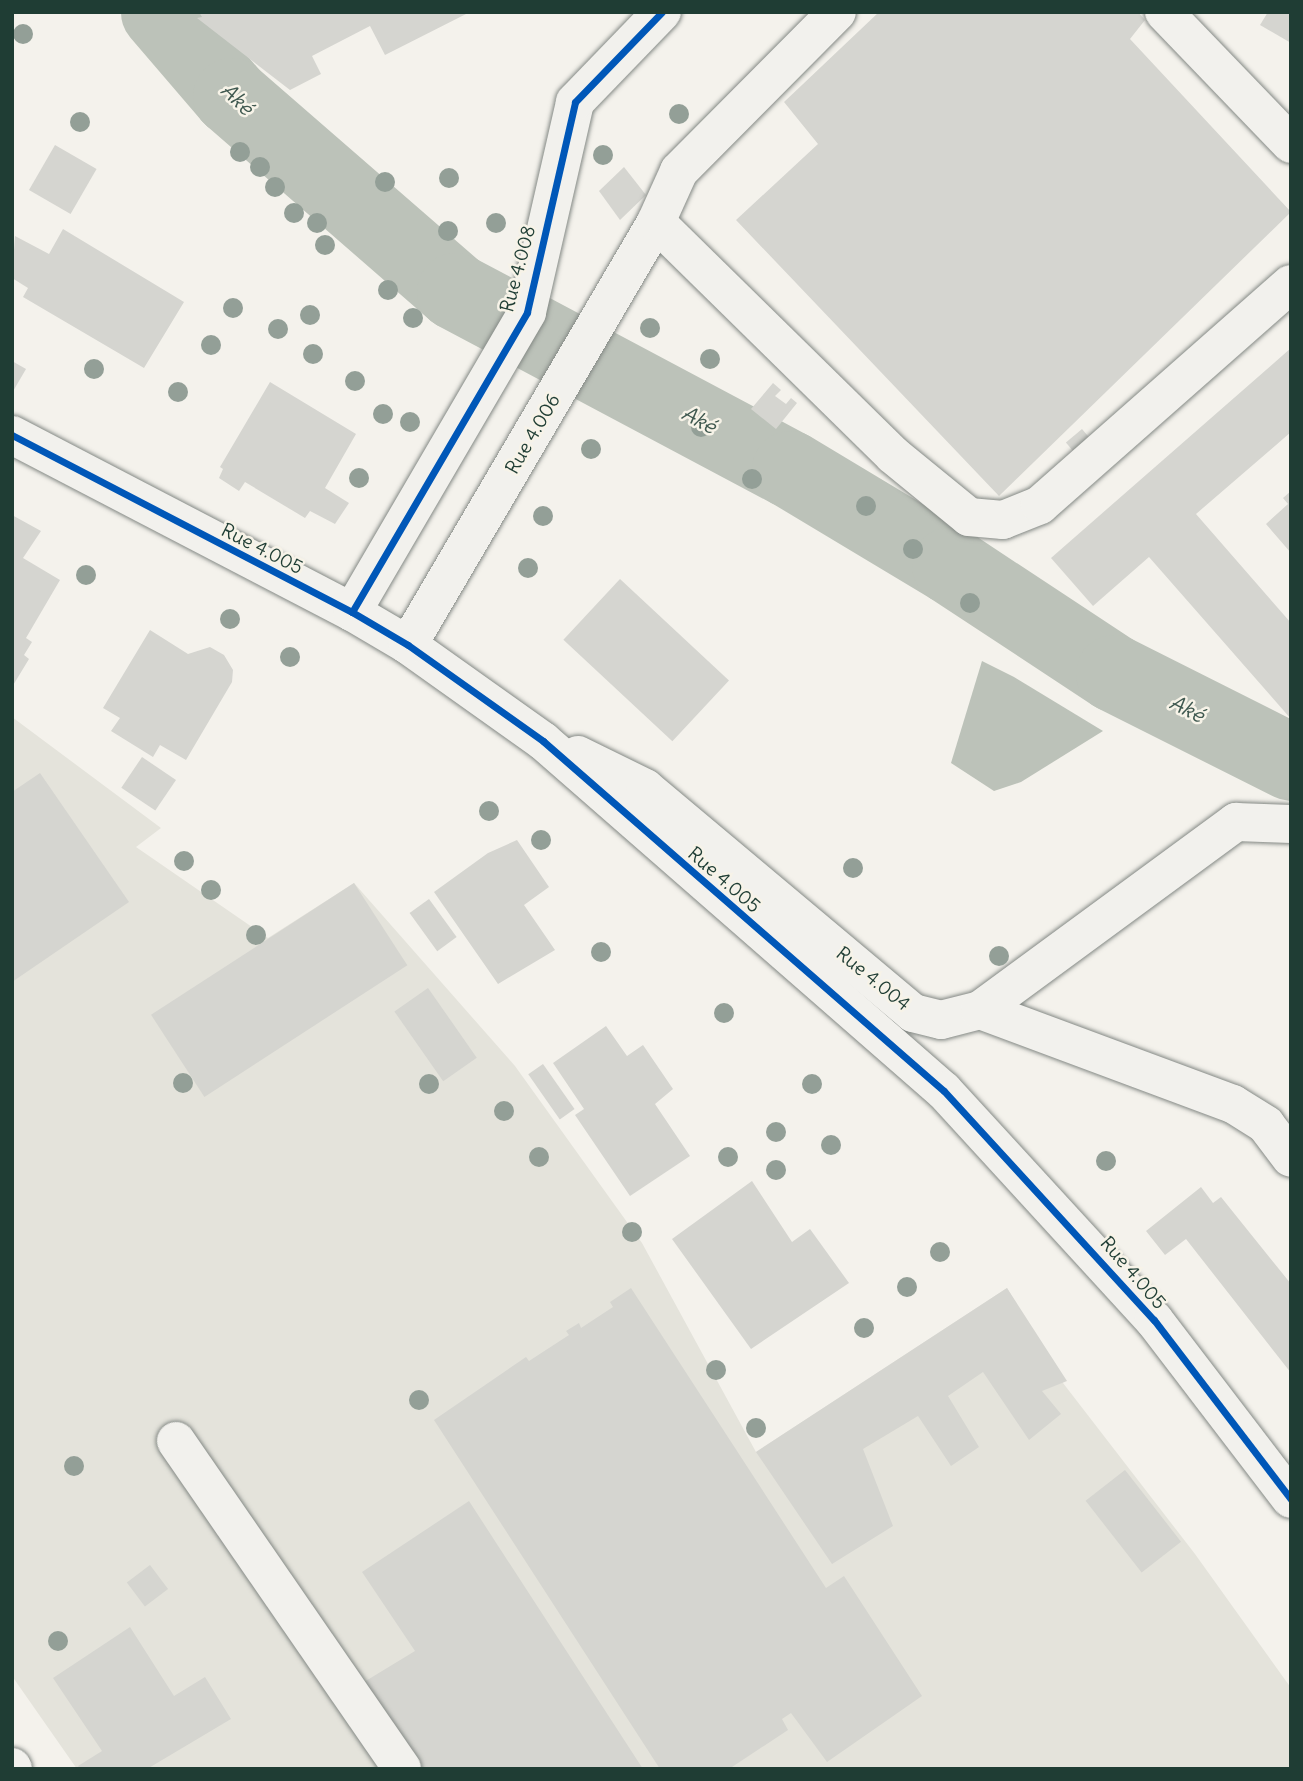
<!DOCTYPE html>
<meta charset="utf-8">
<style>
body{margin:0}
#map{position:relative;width:1303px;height:1781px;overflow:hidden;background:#f4f2ec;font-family:Delius,sans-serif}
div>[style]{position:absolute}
.built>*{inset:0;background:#e4e3db}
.water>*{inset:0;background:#bcc2b9}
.river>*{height:77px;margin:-38.5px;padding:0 38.5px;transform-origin:38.5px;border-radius:38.5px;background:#bcc2b9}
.building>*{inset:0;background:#d5d5d0;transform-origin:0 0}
.roads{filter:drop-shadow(0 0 2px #848985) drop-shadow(0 0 2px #848985)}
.minor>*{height:38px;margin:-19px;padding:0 19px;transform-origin:19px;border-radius:19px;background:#f2f1ed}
.highway>*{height:38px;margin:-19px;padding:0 19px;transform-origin:19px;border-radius:19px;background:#f2f1ed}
.cycleway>*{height:7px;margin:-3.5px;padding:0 3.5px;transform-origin:3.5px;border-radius:3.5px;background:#0057b8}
.trees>*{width:20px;height:20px;margin:-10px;border-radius:50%;background:#939f97}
span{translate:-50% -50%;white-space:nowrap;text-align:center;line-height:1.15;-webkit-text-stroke:5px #f7f3e8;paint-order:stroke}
.street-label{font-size:19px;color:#1f3d34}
.water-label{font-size:21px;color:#405950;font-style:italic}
.frame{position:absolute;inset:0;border:14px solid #1f3d34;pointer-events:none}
</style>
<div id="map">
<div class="built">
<div style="clip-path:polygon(12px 717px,161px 828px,136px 847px,268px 938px,354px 883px,515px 1066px,642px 1243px,756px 1452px,1007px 1288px,1063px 1383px,1195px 1554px,1291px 1688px,1291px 1769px,77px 1769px,12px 1676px)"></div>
</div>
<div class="water">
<div style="clip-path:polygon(982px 661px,1014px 677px,1103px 731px,1021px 782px,994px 791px,951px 763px)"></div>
</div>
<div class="river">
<div style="left:159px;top:12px;width:111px;rotate:49.4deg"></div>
<div style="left:231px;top:96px;width:297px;rotate:41deg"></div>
<div style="left:455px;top:291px;width:379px;rotate:28deg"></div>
<div style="left:790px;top:469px;width:187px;rotate:31deg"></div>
<div style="left:950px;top:565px;width:196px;rotate:33.4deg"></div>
<div style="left:1114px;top:673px;width:198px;rotate:26.7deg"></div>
</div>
<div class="building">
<div style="clip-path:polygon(199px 12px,470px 12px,385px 55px,370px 26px,312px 56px,321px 74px,290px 90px,197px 18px,202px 17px)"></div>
<div style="clip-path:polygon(879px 12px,1138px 12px,1145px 20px,1130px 39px,1291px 212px,999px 496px,736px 220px,818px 144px,784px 102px)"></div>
<div style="clip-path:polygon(1268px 12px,1291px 12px,1291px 43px,1260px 25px)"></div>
<div style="left:55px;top:145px;width:48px;height:52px;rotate:30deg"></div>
<div style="clip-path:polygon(624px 167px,646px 195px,620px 220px,599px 191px)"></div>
<div style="clip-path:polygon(63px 229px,184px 302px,144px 368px,23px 297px,28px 288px,12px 278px,15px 236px,49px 254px)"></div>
<div style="clip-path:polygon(1291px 348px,1291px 432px,1196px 514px,1291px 623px,1291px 719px,1149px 557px,1093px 606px,1051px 558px)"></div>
<div style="clip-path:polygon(12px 361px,26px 369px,12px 393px)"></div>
<div style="clip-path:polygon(270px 382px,356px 434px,325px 488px,349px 503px,335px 524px,310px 511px,305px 518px,245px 482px,239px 491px,219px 478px,223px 469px,220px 467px)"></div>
<div style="clip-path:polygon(773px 383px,781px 390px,775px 396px,786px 404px,791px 398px,797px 403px,776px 429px,751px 409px)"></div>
<div style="left:1082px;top:429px;width:16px;height:21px;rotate:50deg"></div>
<div style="clip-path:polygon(1291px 491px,1291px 553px,1266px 524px,1288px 504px,1283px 498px)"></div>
<div style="clip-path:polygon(12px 515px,41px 531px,23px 558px,60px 580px,26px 638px,32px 642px,24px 655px,29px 659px,12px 687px)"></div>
<div style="left:620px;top:579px;width:149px;height:83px;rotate:43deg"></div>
<div style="clip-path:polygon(150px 630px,188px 654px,210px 647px,224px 655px,233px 670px,232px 682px,186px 760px,160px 745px,153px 757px,111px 731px,120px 718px,103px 708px)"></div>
<div style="left:142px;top:757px;width:41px;height:37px;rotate:34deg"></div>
<div style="clip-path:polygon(40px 773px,129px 902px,12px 982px,12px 792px)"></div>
<div style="clip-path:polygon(517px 840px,549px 887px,524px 905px,555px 950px,498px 984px,434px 892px,488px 853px)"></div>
<div style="left:354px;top:883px;width:98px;height:242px;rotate:57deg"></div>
<div style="left:429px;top:899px;width:47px;height:24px;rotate:54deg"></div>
<div style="left:428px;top:988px;width:85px;height:41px;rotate:55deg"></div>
<div style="clip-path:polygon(606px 1026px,627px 1056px,643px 1045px,673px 1089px,655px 1104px,690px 1156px,630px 1196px,575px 1115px,584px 1109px,553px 1063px)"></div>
<div style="left:543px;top:1064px;width:55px;height:18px;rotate:55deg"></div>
<div style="clip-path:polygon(752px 1181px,792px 1242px,810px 1229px,849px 1283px,751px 1349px,672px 1239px)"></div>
<div style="clip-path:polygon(1201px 1187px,1213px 1203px,1221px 1197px,1291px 1284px,1291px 1373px,1186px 1239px,1165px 1255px,1146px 1231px)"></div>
<div style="clip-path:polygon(631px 1288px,826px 1588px,844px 1576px,922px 1696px,827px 1762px,791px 1713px,782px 1719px,788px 1730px,729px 1769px,660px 1769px,434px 1420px,526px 1357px,529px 1361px,569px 1335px,566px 1331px,579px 1323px,581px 1328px,613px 1307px,610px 1302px)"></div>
<div style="clip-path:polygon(1007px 1288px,1067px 1381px,1042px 1391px,1061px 1414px,1029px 1440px,983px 1372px,948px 1396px,979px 1447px,951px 1466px,918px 1416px,863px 1449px,893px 1526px,832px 1564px,756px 1452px)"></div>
<div style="left:1125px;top:1470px;width:91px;height:50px;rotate:52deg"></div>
<div style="clip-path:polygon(469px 1501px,643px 1769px,422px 1769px,364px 1682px,415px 1651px,362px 1572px)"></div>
<div style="left:150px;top:1565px;width:30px;height:29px;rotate:53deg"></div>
<div style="clip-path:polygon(130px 1627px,174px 1696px,205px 1677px,231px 1719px,147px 1769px,80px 1769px,78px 1766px,102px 1751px,53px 1678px)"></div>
</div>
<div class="roads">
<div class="minor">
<div style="left:1164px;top:12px;width:183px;rotate:46.1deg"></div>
<div style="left:656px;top:222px;width:332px;rotate:44.5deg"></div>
<div style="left:893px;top:455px;width:98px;rotate:39.2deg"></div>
<div style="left:969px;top:517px;width:34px;rotate:5deg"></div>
<div style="left:1003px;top:520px;width:40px;rotate:-22deg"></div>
<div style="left:1040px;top:505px;width:334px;rotate:-41.4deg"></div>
<div style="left:12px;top:435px;width:383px;rotate:27.5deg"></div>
<div style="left:352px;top:612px;width:65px;rotate:30.5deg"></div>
<div style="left:408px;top:645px;width:166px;rotate:35.4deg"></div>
<div style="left:543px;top:741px;width:532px;rotate:41.12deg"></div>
<div style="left:944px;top:1091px;width:311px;rotate:47.5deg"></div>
<div style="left:1154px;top:1320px;width:225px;rotate:52.6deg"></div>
<div style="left:352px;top:612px;width:347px;rotate:-59.7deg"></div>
<div style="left:527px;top:312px;width:215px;rotate:-77.1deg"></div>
<div style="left:575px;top:102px;width:125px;rotate:-46deg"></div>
<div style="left:408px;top:645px;width:490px;rotate:-59.6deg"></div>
<div style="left:656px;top:222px;width:56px;rotate:-65.7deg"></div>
<div style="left:679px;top:171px;width:224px;rotate:-45.2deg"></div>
<div style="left:578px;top:755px;width:75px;rotate:26.2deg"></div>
<div style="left:645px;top:788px;width:350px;rotate:40deg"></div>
<div style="left:913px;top:1013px;width:29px;rotate:14deg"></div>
<div style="left:941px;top:1020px;width:40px;rotate:-14.4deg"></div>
<div style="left:980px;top:1010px;width:318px;rotate:-36.3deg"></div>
<div style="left:1236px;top:822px;width:55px;rotate:2.1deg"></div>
<div style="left:980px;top:1010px;width:270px;rotate:20.4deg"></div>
<div style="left:1233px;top:1104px;width:39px;rotate:32deg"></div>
<div style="left:1266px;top:1125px;width:41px;rotate:52.9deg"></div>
<div style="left:176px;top:1441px;width:398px;rotate:55.4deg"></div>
</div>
<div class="highway">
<div style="left:12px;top:1767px;width:2px;rotate:63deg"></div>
</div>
</div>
<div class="cycleway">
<div style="left:12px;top:435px;width:383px;rotate:27.5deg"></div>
<div style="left:352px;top:612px;width:65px;rotate:30.5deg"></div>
<div style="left:408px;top:645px;width:166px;rotate:35.4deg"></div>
<div style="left:543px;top:741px;width:532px;rotate:41.12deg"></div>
<div style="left:944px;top:1091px;width:311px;rotate:47.5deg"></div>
<div style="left:1154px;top:1320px;width:225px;rotate:52.6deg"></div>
<div style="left:352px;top:612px;width:347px;rotate:-59.7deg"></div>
<div style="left:527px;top:312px;width:215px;rotate:-77.1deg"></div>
<div style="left:575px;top:102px;width:125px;rotate:-46deg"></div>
</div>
<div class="trees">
<div style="left:23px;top:34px"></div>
<div style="left:679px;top:114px"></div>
<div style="left:80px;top:122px"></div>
<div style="left:240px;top:152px"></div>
<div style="left:603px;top:155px"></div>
<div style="left:260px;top:167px"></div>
<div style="left:449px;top:178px"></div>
<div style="left:385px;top:182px"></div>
<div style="left:275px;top:187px"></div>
<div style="left:294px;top:213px"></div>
<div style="left:317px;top:223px"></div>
<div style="left:496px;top:223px"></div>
<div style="left:448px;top:231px"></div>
<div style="left:325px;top:245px"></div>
<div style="left:388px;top:290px"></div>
<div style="left:233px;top:308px"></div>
<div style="left:310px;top:315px"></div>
<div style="left:413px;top:318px"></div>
<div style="left:650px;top:328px"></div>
<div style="left:278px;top:329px"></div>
<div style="left:211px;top:345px"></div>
<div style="left:313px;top:354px"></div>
<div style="left:710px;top:359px"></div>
<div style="left:94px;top:369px"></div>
<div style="left:355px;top:381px"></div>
<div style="left:178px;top:392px"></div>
<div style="left:383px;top:414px"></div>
<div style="left:410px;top:422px"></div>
<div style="left:701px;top:427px"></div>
<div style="left:591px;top:449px"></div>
<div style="left:359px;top:478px"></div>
<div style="left:752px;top:479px"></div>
<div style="left:866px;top:506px"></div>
<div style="left:543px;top:516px"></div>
<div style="left:913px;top:549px"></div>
<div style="left:528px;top:568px"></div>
<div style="left:86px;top:575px"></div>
<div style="left:970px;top:603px"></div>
<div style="left:230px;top:619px"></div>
<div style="left:290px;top:657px"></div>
<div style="left:489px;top:811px"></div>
<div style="left:541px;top:840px"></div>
<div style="left:184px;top:861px"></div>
<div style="left:853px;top:868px"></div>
<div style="left:211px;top:890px"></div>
<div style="left:256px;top:935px"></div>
<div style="left:601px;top:952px"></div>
<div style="left:999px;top:956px"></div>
<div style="left:724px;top:1013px"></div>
<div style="left:183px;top:1083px"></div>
<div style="left:429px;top:1084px"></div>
<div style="left:812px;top:1084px"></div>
<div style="left:504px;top:1111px"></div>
<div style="left:776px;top:1132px"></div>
<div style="left:831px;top:1145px"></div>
<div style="left:539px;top:1157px"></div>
<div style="left:728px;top:1157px"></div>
<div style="left:1106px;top:1161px"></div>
<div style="left:776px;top:1170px"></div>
<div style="left:632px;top:1232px"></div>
<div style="left:940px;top:1252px"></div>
<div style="left:907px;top:1287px"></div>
<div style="left:864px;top:1328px"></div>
<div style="left:716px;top:1370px"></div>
<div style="left:419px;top:1400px"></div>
<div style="left:756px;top:1428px"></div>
<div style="left:74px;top:1466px"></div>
<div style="left:58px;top:1641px"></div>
</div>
<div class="street-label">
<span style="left:518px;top:269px;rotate:-75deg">Rue 4.008</span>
<span style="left:533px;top:434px;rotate:-60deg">Rue 4.006</span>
<span style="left:262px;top:549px;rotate:27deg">Rue 4.005</span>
<span style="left:724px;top:880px;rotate:41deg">Rue 4.005</span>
<span style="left:873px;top:979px;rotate:39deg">Rue 4.004</span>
<span style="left:1133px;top:1273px;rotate:49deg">Rue 4.005</span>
</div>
<div class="water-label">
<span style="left:237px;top:99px;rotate:44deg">Aké</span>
<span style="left:699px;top:420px;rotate:28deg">Aké</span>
<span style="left:1187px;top:709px;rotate:27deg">Aké</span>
</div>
<div class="frame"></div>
</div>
